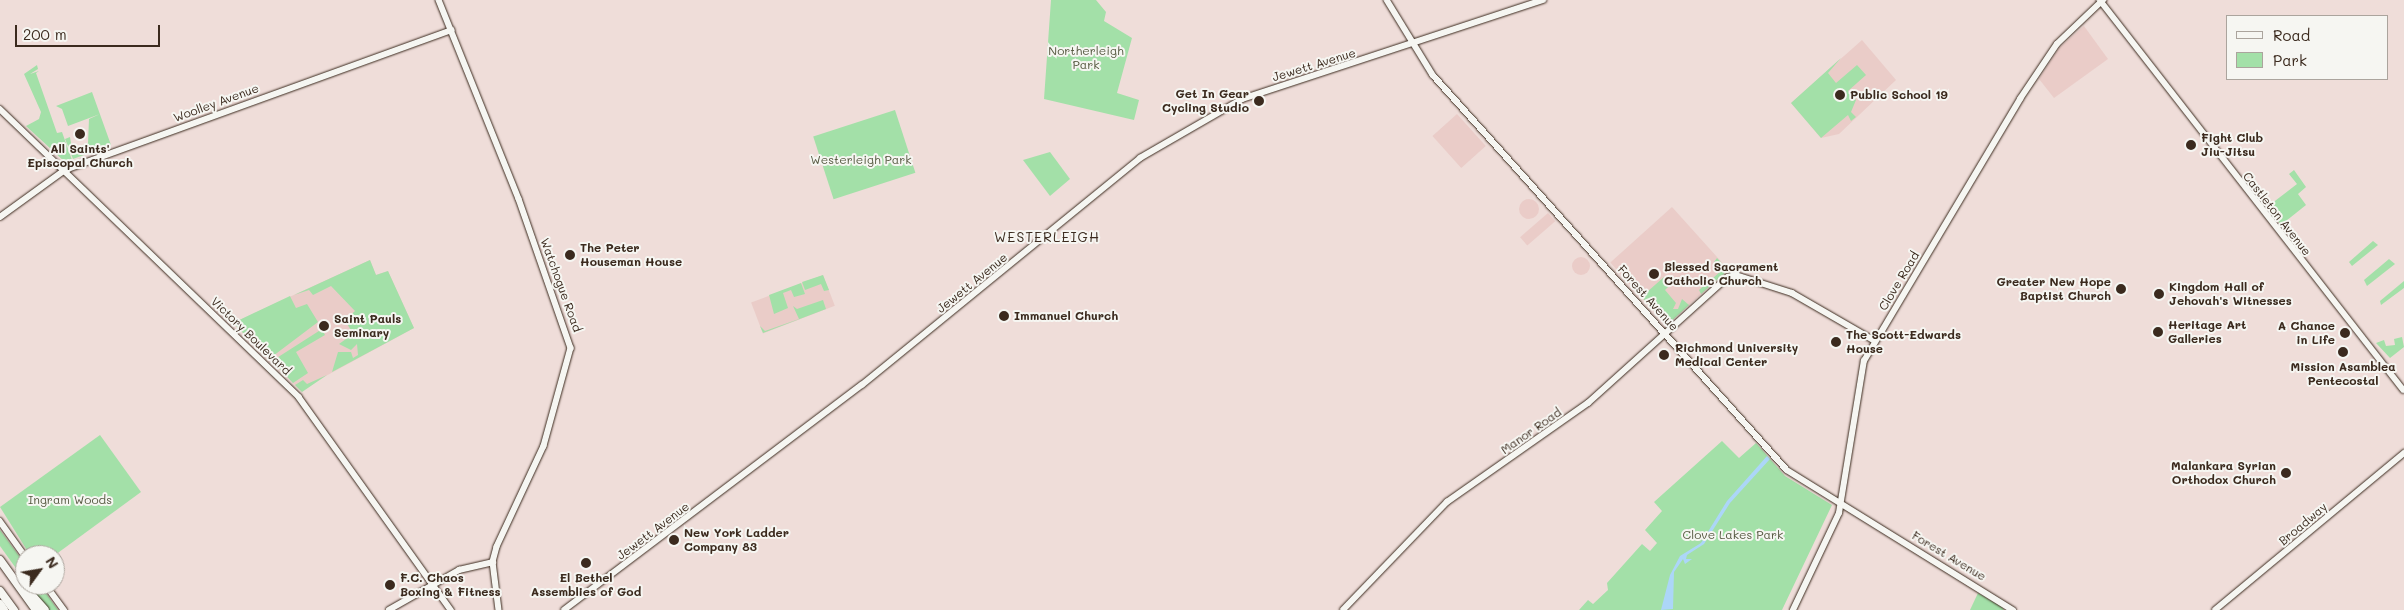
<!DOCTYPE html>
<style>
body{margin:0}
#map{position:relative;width:2404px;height:610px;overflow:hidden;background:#efddd9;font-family:Mali,sans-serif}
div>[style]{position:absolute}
.built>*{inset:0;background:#eaccc8;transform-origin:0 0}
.round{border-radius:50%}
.green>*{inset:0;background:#a3e0a8;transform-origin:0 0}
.water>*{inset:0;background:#acd6f8}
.roads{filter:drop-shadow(0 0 1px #3b2a1e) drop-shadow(0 0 1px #3b2a1e)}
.secondary>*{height:5.5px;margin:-2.75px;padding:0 2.75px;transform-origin:2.75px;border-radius:2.75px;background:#f6f6f2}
.highway>*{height:8px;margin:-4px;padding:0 4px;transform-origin:4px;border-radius:4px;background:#f6f6f2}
.dots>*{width:14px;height:14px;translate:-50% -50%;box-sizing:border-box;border:2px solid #f6f6f2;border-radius:50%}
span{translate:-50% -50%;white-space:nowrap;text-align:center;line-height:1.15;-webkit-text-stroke:4px #f6f6f2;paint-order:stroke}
.park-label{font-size:12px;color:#555840}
.street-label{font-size:12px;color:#3b2a1e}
.poi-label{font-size:12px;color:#3b2a1e;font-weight:700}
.right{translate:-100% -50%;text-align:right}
.left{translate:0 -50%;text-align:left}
.neighbourhood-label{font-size:14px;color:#3b2a1e;letter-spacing:1px}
.legend{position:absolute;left:2226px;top:15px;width:162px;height:65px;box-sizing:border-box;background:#f6f6f2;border:1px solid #aba49d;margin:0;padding:6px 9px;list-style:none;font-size:15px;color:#3b2a1e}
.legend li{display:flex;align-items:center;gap:10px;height:25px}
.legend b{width:25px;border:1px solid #aba49d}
.north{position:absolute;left:15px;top:545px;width:50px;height:50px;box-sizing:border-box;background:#f6f6f2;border:1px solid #aba49d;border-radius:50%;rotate:58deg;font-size:14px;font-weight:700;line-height:20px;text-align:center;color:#3b2a1e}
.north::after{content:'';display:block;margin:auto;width:18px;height:22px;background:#3b2a1e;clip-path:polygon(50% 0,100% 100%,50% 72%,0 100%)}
.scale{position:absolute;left:15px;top:25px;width:145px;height:22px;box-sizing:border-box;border:2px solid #3b2a1e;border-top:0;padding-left:6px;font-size:15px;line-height:18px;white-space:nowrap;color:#3b2a1e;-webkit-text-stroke:4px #f6f6f2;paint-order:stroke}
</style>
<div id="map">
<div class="built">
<div style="clip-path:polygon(2084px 26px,2108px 59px,2054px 98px,2039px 79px,2059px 48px)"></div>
<div style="clip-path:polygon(1862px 40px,1896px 80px,1839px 134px,1821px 138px,1791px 103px)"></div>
<div style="left:1457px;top:114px;width:43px;height:33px;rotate:48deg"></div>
<div class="round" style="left:1519px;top:199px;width:20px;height:20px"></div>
<div style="left:1672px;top:207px;width:84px;height:83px;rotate:48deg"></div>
<div style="left:1548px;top:213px;width:11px;height:37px;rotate:49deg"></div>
<div class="round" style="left:1572px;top:257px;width:18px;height:18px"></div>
<div style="clip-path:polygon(370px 260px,376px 275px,388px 271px,414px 328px,300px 390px,233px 323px)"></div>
<div style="left:823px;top:275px;width:33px;height:77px;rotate:69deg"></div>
</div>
<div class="green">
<div style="clip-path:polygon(1051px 0,1096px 0,1106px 12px,1104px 21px,1132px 38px,1117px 93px,1139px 100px,1134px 120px,1044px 99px)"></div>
<div style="clip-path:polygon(1841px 58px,1828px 73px,1836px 83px,1857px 65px,1866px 75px,1848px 91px,1856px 100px,1851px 112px,1856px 117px,1851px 121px,1848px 115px,1821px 138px,1791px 103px)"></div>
<div style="clip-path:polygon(37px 65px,38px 69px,30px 74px,39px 71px,36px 73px,57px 133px,62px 132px,72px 160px,65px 162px,26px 126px,39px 119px,41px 112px,24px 74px)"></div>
<div style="clip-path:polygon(92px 92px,111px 145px,73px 159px,71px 154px,78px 152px,77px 148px,71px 153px,65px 139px,70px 137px,72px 149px,88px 143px,89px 119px,100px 114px,68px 126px,62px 109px,56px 106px)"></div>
<div style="left:895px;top:110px;width:66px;height:86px;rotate:72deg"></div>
<div style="clip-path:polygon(1050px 152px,1070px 179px,1050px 196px,1023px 160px)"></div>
<div style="clip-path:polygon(2294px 170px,2306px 187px,2298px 194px,2306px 205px,2281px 225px,2267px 207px,2297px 184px,2289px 174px)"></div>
<div style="clip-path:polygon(2373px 241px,2378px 245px,2352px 266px,2349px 262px)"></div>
<div style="clip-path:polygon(1717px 258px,1728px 270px,1701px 294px,1699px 290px,1721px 271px,1714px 262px)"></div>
<div style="clip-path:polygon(2389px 259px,2395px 264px,2367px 286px,2364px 280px)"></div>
<div style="clip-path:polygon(370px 260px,376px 275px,388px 271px,414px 328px,332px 372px,338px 352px,351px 352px,353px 358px,358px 355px,357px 344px,351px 350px,339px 344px,353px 334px,345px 320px,355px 311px,331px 286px,313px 295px,309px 290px,294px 295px)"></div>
<div style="clip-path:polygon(823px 275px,829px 290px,824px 291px,821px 284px,805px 290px,802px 282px)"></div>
<div style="clip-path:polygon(1664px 277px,1671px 284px,1665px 290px,1676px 303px,1673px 309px,1678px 309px,1682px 299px,1689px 305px,1667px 325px,1638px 293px,1641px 288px,1647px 292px)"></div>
<div style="clip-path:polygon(2404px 281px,2404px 288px,2381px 305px,2380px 301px)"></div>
<div style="clip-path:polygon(801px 283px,805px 294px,794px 297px,791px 290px,783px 293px,788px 308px,774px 314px,769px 295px)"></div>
<div style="clip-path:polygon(290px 296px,296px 308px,307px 304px,318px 322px,269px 359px,233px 323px)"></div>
<div style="clip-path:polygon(823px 300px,826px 309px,763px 333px,760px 326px,765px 331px,799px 319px,793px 306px,797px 309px)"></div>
<div style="clip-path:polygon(322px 329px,325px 335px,296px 352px,308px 373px,293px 383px,272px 361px)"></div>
<div style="clip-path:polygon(2402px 337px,2404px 347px,2390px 358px,2376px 343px,2384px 340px,2386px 346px,2395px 345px,2394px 339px)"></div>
<div style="clip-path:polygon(327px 375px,302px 392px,295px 385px,303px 380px,307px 384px)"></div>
<div style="clip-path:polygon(100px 435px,141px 492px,55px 555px,30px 555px,0 507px)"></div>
<div style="clip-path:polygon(1722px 441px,1739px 458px,1756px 443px,1785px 476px,1832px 505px,1782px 610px,1579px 610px,1588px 600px,1593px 604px,1608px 590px,1607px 583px,1642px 544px,1650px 551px,1657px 543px,1645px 530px,1662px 511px,1654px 502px)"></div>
<div style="clip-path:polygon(0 530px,25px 564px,25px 581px,0 546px)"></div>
<div style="clip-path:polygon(28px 585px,40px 585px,58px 610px,47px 610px)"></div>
<div style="clip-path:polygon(1978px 593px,2002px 607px,2004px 610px,1970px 610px)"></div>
</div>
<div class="water">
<div style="clip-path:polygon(1767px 456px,1770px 459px,1730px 503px,1704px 544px,1687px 555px,1686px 559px,1692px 559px,1685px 564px,1683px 559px,1674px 572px,1673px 609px,1661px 610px,1670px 575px,1680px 556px,1701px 543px,1727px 501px)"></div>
</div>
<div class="roads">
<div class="secondary">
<div style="left:439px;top:0;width:214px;rotate:68.1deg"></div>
<div style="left:519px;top:199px;width:158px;rotate:70.8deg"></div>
<div style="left:571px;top:348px;width:102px;rotate:105.4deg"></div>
<div style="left:544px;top:446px;width:111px;rotate:115deg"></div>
<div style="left:497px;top:547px;width:16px;rotate:105deg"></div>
<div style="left:493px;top:562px;width:48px;rotate:82.9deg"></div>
<div style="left:1387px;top:0;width:88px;rotate:58.5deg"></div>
<div style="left:1433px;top:75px;width:530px;rotate:48.13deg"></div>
<div style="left:1787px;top:470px;width:266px;rotate:31.8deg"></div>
<div style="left:2100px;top:0;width:494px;rotate:52.1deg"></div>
<div style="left:0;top:109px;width:415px;rotate:43.9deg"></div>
<div style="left:299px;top:397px;width:262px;rotate:54.5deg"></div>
<div style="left:0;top:217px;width:80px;rotate:-35.9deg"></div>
<div style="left:65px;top:170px;width:411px;rotate:-19.9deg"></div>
<div style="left:0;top:521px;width:43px;rotate:54.5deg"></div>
<div style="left:46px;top:585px;width:31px;rotate:54deg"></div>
<div style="left:389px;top:610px;width:81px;rotate:-29.7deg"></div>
<div style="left:459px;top:570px;width:35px;rotate:-13deg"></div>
<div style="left:564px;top:610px;width:373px;rotate:-37.1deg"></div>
<div style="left:862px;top:385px;width:359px;rotate:-39.2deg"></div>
<div style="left:1140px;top:158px;width:118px;rotate:-30deg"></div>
<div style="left:1242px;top:99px;width:317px;rotate:-18.2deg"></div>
<div style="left:1343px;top:610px;width:150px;rotate:-46.1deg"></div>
<div style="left:1447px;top:502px;width:172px;rotate:-35.1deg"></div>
<div style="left:1588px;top:403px;width:188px;rotate:-42deg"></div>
<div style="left:1728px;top:277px;width:8px;rotate:-14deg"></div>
<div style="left:1736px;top:275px;width:59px;rotate:17.8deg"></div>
<div style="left:1792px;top:293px;width:96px;rotate:30deg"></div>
<div style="left:1793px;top:610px;width:107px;rotate:-64.6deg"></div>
<div style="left:1839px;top:513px;width:154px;rotate:-80.7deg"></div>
<div style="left:1864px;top:361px;width:305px;rotate:-59.2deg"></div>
<div style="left:2020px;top:99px;width:66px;rotate:-56.1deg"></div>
<div style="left:2057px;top:44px;width:64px;rotate:-43.7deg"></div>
<div style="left:2215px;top:610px;width:246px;rotate:-39.7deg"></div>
</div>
<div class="highway">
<div style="left:0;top:560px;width:62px;rotate:54.2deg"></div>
<div style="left:0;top:591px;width:24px;rotate:54deg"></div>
<div style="left:28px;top:591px;width:25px;rotate:48deg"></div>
<div style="left:0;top:604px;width:7px;rotate:56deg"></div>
</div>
</div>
<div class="dots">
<div style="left:1840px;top:95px;background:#3b2a1e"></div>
<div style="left:1259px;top:101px;background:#3b2a1e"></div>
<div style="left:80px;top:134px;background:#3b2a1e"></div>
<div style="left:2191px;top:145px;background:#3b2a1e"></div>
<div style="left:570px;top:255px;background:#3b2a1e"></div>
<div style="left:1654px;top:274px;background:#3b2a1e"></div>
<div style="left:2121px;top:289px;background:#3b2a1e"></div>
<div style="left:2159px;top:294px;background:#3b2a1e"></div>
<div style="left:1004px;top:316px;background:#3b2a1e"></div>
<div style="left:324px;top:326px;background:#3b2a1e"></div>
<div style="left:2158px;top:332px;background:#3b2a1e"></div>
<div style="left:2345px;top:333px;background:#3b2a1e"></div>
<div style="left:1836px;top:342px;background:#3b2a1e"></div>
<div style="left:2343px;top:352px;background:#3b2a1e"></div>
<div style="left:1664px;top:355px;background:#3b2a1e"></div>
<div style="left:2286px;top:473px;background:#3b2a1e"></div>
<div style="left:674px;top:540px;background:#3b2a1e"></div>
<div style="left:586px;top:563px;background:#3b2a1e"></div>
<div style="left:390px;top:585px;background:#3b2a1e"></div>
</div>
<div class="park-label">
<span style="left:1086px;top:58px">Northerleigh<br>Park</span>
<span style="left:861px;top:160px">Westerleigh Park</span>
<span style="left:70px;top:500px">Ingram Woods</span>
<span style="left:1733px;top:535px">Clove Lakes Park</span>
</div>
<div class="street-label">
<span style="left:1314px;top:65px;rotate:-17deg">Jewett Avenue</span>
<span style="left:216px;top:103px;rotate:-20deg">Woolley Avenue</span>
<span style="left:2277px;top:214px;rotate:52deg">Castleton Avenue</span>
<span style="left:1899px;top:281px;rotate:-59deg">Clove Road</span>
<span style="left:972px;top:283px;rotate:-39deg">Jewett Avenue</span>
<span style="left:561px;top:285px;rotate:70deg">Watchogue Road</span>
<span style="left:1648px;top:298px;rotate:48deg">Forest Avenue</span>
<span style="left:251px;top:336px;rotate:44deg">Victory Boulevard</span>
<span style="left:1531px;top:431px;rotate:-35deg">Manor Road</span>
<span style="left:2303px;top:524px;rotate:-40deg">Broadway</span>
<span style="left:653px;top:531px;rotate:-37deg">Jewett Avenue</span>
<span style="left:1949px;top:556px;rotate:31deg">Forest Avenue</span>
</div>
<div class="poi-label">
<span class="right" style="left:1249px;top:101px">Get In Gear<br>Cycling Studio</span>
<span class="left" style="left:1850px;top:95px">Public School 19</span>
<span class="left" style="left:2201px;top:145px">Fight Club<br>Jiu-Jitsu</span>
<span style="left:80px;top:156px">All Saints'<br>Episcopal Church</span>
<span class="left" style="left:580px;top:255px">The Peter<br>Houseman House</span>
<span class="left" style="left:1664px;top:274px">Blessed Sacrament<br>Catholic Church</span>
<span class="right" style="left:2111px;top:289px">Greater New Hope<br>Baptist Church</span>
<span class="left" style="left:2169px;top:294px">Kingdom Hall of<br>Jehovah's Witnesses</span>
<span class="left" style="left:1014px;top:316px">Immanuel Church</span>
<span class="left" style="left:334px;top:326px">Saint Pauls<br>Seminary</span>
<span class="left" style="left:2168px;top:332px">Heritage Art<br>Galleries</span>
<span class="right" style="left:2335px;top:333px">A Chance<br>in Life</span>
<span class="left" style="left:1846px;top:342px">The Scott-Edwards<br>House</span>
<span class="left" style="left:1675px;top:355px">Richmond University<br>Medical Center</span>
<span style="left:2343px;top:374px">Mission Asamblea<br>Pentecostal</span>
<span class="right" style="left:2276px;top:473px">Malankara Syrian<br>Orthodox Church</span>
<span class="left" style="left:684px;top:540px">New York Ladder<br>Company 83</span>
<span class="left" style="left:400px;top:585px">F.C. Chaos<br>Boxing &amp; Fitness</span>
<span style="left:586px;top:585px">El Bethel<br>Assemblies of God</span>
</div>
<div class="neighbourhood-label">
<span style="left:1047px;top:237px">WESTERLEIGH</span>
</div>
<ul class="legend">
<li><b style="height:6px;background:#f6f6f2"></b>Road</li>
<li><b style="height:14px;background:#a3e0a8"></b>Park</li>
</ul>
<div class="north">N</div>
<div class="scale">200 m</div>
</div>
